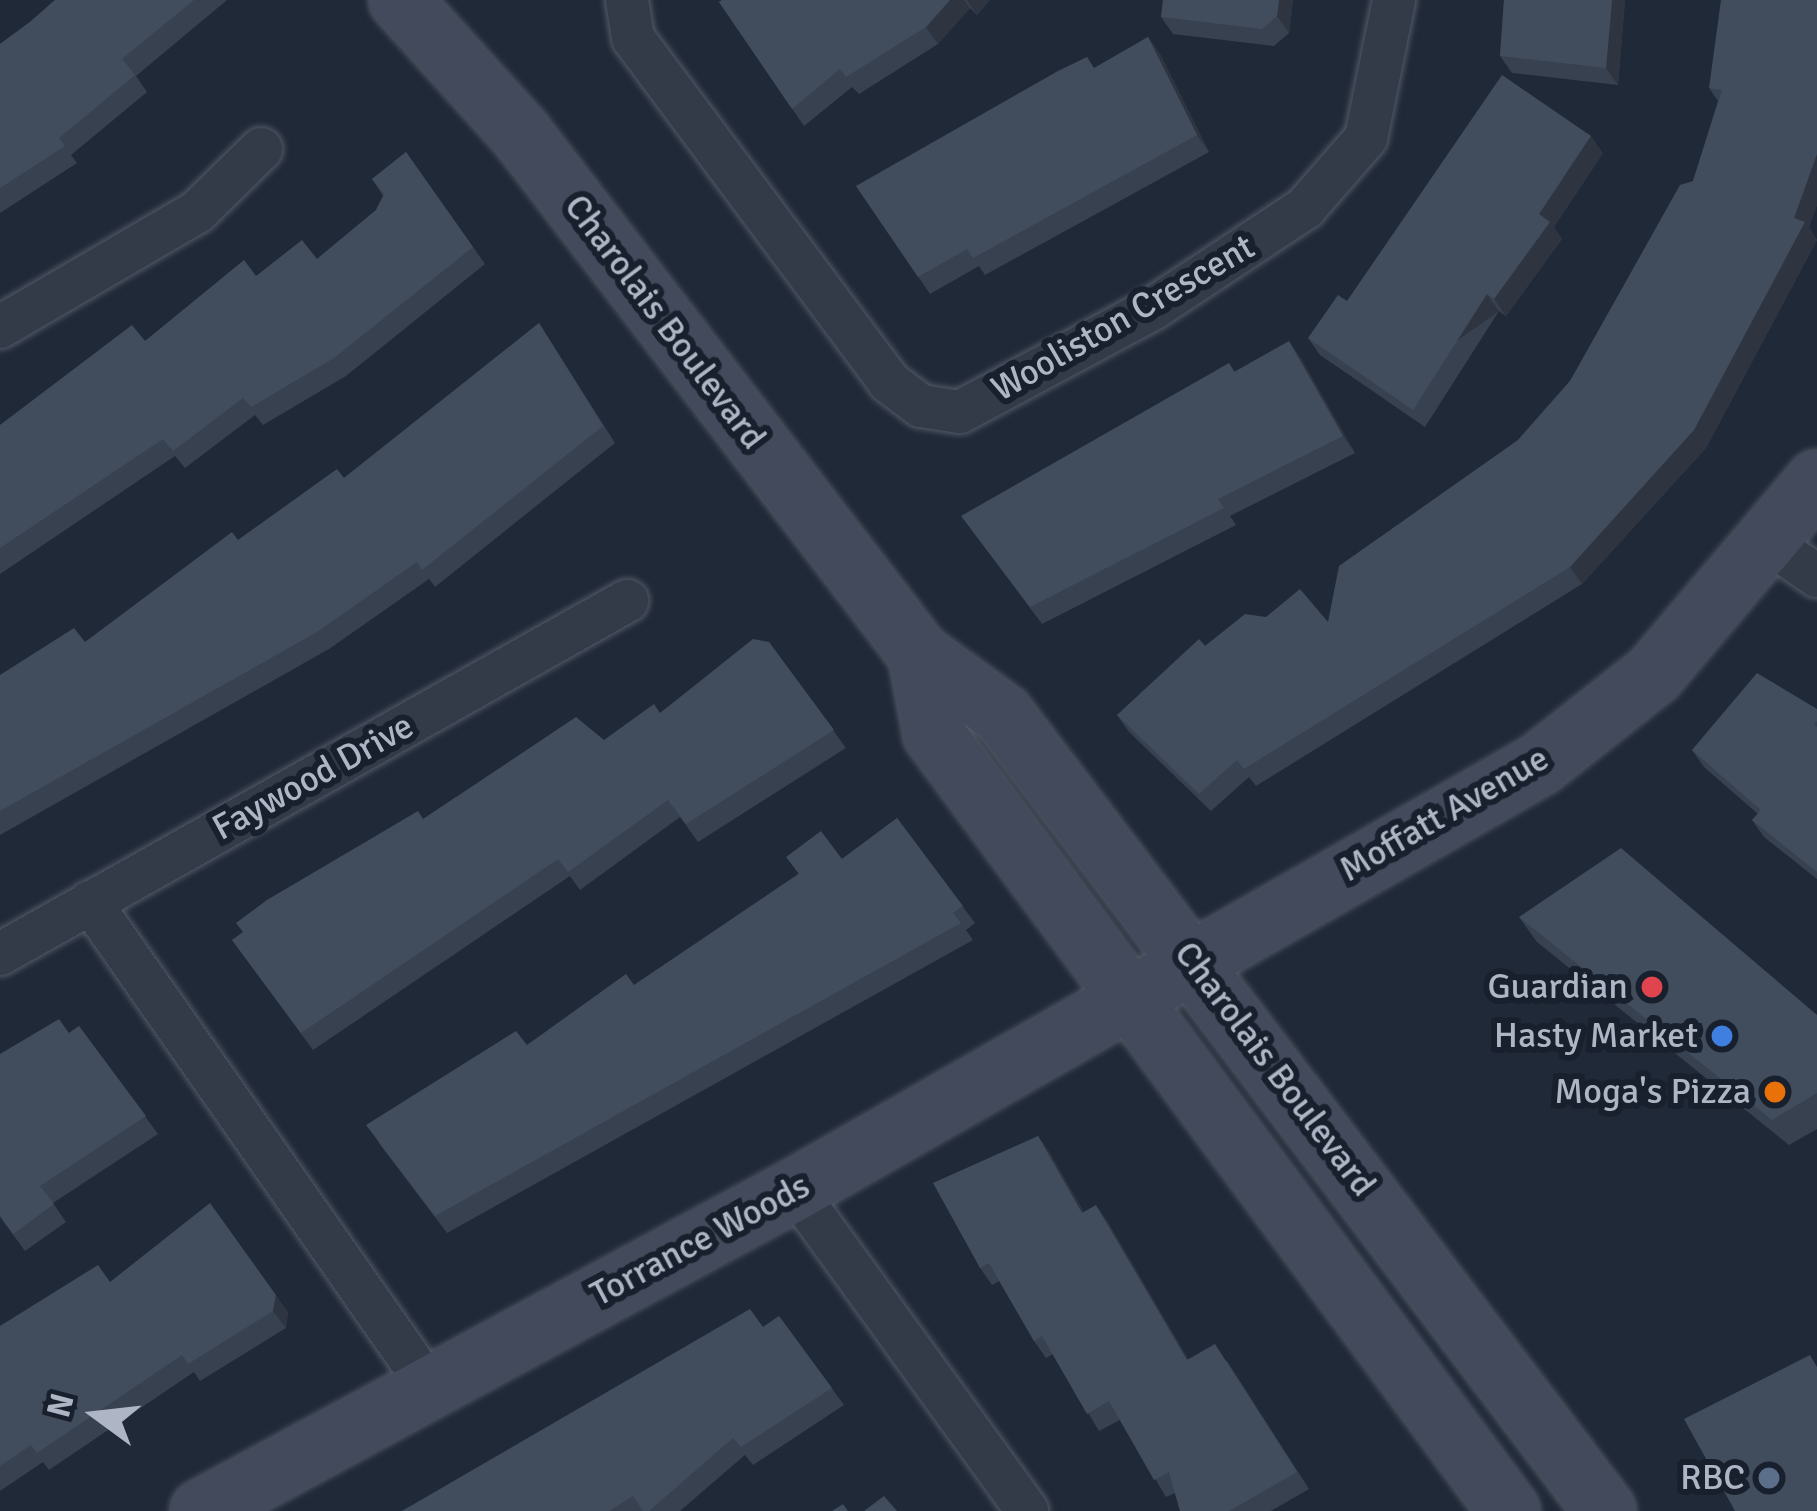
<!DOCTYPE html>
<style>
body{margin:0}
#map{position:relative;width:1817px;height:1511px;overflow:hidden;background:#202938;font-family:Signika,sans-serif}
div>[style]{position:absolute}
.roads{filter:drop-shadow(0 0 3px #515966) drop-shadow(0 0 3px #515966)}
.street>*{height:42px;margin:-21px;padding:0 21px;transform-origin:21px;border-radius:21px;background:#343b48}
.secondary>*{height:60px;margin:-30px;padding:0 30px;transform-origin:30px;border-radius:30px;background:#424a5b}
.wall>*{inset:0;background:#384150}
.shaded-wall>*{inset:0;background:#2e3541;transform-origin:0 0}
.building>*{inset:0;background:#414c5d}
.dots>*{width:33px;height:33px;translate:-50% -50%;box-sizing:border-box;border:6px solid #19202d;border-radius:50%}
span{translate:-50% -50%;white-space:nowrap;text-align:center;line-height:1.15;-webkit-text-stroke:12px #19202d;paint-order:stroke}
.street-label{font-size:36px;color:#aeb6c5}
.poi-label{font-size:36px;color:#aeb6c5}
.right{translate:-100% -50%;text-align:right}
.north{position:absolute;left:36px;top:1355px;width:120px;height:120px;-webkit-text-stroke:9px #19202d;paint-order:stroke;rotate:285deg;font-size:33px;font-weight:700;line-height:48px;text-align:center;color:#aeb6c5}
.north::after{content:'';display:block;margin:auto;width:42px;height:54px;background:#aeb6c5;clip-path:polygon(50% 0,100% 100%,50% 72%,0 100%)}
</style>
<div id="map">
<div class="roads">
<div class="street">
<div style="left:627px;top:0;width:38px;rotate:81deg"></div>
<div style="left:633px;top:38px;width:429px;rotate:53.3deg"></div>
<div style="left:889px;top:382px;width:40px;rotate:37deg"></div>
<div style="left:921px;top:406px;width:39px;rotate:9deg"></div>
<div style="left:960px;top:412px;width:220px;rotate:-28.2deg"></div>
<div style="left:1154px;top:308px;width:181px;rotate:-33.5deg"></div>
<div style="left:1305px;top:208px;width:93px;rotate:-48.9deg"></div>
<div style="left:1366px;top:138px;width:141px;rotate:-78.5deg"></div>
<div style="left:0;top:327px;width:228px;rotate:-30.3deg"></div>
<div style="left:197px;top:212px;width:90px;rotate:-44.5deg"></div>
<div style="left:1772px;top:545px;width:55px;rotate:34.6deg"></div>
<div style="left:90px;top:902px;width:590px;rotate:55.02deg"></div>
<div style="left:0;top:954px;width:720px;rotate:-29.38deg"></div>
<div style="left:795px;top:1190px;width:396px;rotate:54.1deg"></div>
</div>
<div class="secondary">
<div style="left:400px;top:0;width:181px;rotate:47.9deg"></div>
<div style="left:521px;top:134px;width:655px;rotate:52.57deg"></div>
<div style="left:919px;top:654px;width:104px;rotate:36deg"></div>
<div style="left:1003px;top:715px;width:998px;rotate:52.9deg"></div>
<div style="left:919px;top:654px;width:81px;rotate:79.4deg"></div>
<div style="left:934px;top:734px;width:967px;rotate:53.5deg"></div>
<div style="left:201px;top:1511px;width:675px;rotate:-28.39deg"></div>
<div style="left:795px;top:1190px;width:858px;rotate:-29.76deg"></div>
<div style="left:1540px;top:764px;width:145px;rotate:-38.3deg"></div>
<div style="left:1654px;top:674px;width:253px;rotate:-49.8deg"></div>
</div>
</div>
<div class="wall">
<div style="clip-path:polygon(55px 0,227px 0,136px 76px,147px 92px,71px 155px,77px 163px,0 213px,0 44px,30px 22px)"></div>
<div style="clip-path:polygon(722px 0,990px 0,977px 15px,970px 8px,938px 44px,859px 94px,852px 87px,804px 126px,719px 2px)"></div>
<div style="clip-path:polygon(1163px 0,1293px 0,1289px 33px,1274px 46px,1173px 34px,1161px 17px)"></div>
<div style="clip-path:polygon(1504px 0,1625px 0,1618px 85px,1512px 73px,1500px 56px)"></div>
<div style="clip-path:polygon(1817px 0,1817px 205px,1809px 227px,1817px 240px,1706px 448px,1582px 584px,1256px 786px,1249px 777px,1211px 811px,1129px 732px,1117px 715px,1205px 646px,1266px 617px,1328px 622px,1518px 440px,1570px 381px,1693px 181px,1718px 101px,1709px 88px)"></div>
<div style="clip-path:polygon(1148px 37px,1160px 54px,1209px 152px,985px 275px,979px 266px,930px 294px,856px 186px,1095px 68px)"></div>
<div style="clip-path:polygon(406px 152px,485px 264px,346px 376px,263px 425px,255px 415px,185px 468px,175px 456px,0 574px,0 425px,256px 276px,317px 259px,376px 210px,383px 196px,372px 179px)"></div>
<div style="clip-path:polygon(1603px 153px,1554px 227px,1562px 239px,1506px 316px,1499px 311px,1425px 427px,1320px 355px,1308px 338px,1347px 301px)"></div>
<div style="clip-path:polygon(539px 323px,615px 443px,435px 587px,429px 579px,329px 649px,0 835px,0 675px,85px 642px,238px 540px,344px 478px)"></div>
<div style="clip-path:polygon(1301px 358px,1355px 453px,1230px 516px,1236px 525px,1042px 624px,974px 533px,1229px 363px,1235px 372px)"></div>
<div style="clip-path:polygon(769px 642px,846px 748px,698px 842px,680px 817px,580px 890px,570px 876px,313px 1050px,232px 940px,423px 819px,604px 740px,660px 713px)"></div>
<div style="clip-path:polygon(1817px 709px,1817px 879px,1764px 837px,1752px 820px,1758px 814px,1704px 767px,1692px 750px)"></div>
<div style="clip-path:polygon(897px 818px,975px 923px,966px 930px,973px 940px,447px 1233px,378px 1142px,527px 1045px,634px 985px,798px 874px,842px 859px)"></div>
<div style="clip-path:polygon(1519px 917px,1817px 1015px,1817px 1129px,1789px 1145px,1537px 942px)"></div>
<div style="clip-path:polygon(79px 1026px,158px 1134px,53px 1203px,66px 1222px,25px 1251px,0 1217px,69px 1033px)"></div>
<div style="clip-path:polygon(1038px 1136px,1050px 1153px,1084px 1212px,1108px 1222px,1188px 1359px,1227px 1361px,1309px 1489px,1271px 1511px,1180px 1511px,1175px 1493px,1166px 1497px,1120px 1420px,1099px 1431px,1053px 1354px,1046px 1358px,1034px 1341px,999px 1281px,992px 1285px,980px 1268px)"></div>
<div style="clip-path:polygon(110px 1282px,288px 1312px,286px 1328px,200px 1381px,194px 1372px,49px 1470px,43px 1462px,0 1491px,0 1326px)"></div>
<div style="clip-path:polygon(779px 1316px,844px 1405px,753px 1465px,745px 1455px,680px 1511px,402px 1511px,763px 1327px)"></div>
</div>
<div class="shaded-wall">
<div style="clip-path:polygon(950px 0,964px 0,970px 8px,938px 44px,926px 27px)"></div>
<div style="clip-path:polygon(967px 0,990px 0,977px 15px)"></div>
<div style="clip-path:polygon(1279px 0,1293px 0,1289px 33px,1277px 16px)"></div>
<div style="clip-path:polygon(1612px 0,1625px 0,1618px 85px,1606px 68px)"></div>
<div style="clip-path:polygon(1148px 37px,1160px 54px,1209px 152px,1197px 135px)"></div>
<div style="clip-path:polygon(1591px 136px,1603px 153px,1554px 227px,1562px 239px,1506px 316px,1494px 299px,1539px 214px)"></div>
<div style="clip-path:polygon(1817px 154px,1817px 205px,1809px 227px,1817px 240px,1706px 448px,1582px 584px,1570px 567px,1794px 218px)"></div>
<div style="left:1487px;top:294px;width:21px;height:138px;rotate:55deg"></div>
<div style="clip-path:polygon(1289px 341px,1301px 358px,1355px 453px,1343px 436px)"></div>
<div style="clip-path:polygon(1038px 1136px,1050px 1153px,1094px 1230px,1082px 1213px)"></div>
<div style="clip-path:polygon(1096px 1205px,1108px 1222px,1199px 1377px,1187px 1360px)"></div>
<div style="clip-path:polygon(276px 1295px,288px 1312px,286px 1328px,273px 1311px)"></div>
</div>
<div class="building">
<div style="clip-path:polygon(55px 0,194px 0,122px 59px,135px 75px,59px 138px,65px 146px,0 188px,0 44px,30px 22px)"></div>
<div style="clip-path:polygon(722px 0,950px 0,926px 27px,846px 77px,840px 69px,792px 109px,719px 2px)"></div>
<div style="clip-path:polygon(1163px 0,1279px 0,1277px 16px,1262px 29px,1161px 17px)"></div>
<div style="clip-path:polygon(1504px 0,1612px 0,1606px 68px,1500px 56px)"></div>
<div style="clip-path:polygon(1721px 0,1817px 0,1817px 154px,1794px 218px,1805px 222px,1694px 430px,1570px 567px,1244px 769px,1237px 760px,1199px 794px,1117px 715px,1199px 639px,1205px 646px,1245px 614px,1266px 617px,1300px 589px,1328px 622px,1339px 566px,1518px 440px,1570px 381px,1680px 185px,1693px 181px,1722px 90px,1709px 88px)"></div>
<div style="clip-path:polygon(1148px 37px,1197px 135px,973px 258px,967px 249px,918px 277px,856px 186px,1058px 71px,1087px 57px,1094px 68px)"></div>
<div style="clip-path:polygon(1502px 75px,1591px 136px,1539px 214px,1550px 222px,1494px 299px,1487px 294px,1413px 410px,1308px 338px,1338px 295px,1347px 301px)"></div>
<div style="clip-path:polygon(406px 152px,473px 247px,334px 358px,251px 407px,243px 398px,173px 451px,163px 439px,0 548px,0 425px,132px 325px,145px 341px,244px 260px,256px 276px,302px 240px,317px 259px,376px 210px,384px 194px,372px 179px)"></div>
<div style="clip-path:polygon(539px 323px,603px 426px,422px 570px,417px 562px,317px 632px,0 811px,0 675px,74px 628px,85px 642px,232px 532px,238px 540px,337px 469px,344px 478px)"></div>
<div style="clip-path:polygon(1289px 341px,1343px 436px,1218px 499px,1224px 508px,1030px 607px,961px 516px,1229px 363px,1234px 372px)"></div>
<div style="clip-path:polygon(753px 639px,769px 642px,834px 730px,686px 824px,668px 800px,568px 872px,558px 859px,301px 1033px,232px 940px,243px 932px,236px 923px,267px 900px,418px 811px,423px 819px,576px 717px,604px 740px,654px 704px,660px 713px)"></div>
<div style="clip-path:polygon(1757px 673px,1817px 709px,1817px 721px,1814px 725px,1817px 727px,1817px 872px,1752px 820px,1761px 810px,1692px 750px)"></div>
<div style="clip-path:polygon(897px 818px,963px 906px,953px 913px,961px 923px,435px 1216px,366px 1125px,516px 1031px,527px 1045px,626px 974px,634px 985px,799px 874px,786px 857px,821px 831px,842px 859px)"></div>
<div style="clip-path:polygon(1621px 848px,1817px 1015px,1817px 1093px,1772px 1120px,1519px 917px)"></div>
<div style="clip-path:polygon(59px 1019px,69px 1033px,79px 1026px,146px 1116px,40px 1186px,54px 1204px,13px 1234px,0 1216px,0 1054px)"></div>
<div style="clip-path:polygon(1038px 1136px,1082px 1213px,1096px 1205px,1187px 1360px,1215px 1344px,1297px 1472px,1229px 1511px,1180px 1511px,1169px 1472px,1154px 1480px,1109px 1401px,1087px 1414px,1042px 1336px,1034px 1341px,989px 1263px,980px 1268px,933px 1183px)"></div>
<div style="clip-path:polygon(210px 1203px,276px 1295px,273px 1311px,188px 1364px,182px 1355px,37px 1453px,31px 1445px,0 1466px,0 1326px,98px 1265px,110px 1282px)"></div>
<div style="clip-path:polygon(750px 1309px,763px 1327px,779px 1316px,832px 1388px,741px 1447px,733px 1438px,649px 1511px,643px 1511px,633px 1496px,609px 1511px,402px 1511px)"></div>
<div style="clip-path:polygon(1810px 1355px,1817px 1367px,1817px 1511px,1735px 1511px,1684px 1419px)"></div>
<div style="clip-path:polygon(884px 1496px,897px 1511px,864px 1511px)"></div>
<div style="clip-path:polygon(843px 1504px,848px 1511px,832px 1511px)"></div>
</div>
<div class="dots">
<div style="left:1652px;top:987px;background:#e0444e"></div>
<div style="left:1722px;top:1036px;background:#3f7fe0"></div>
<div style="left:1775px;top:1092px;background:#e8710a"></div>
<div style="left:1769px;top:1478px;background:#5c6f8a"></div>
</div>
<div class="street-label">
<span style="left:1123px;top:318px;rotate:-30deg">Wooliston Crescent</span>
<span style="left:665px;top:322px;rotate:53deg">Charolais Boulevard</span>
<span style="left:313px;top:777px;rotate:-29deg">Faywood Drive</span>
<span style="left:1444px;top:814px;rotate:-30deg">Moffatt Avenue</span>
<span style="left:1275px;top:1069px;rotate:53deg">Charolais Boulevard</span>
<span style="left:700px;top:1240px;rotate:-28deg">Torrance Woods</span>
</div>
<div class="poi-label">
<span class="right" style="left:1628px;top:987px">Guardian</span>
<span class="right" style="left:1698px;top:1036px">Hasty Market</span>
<span class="right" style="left:1751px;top:1092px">Moga's Pizza</span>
<span class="right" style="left:1745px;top:1478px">RBC</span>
</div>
<div class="north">N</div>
</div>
